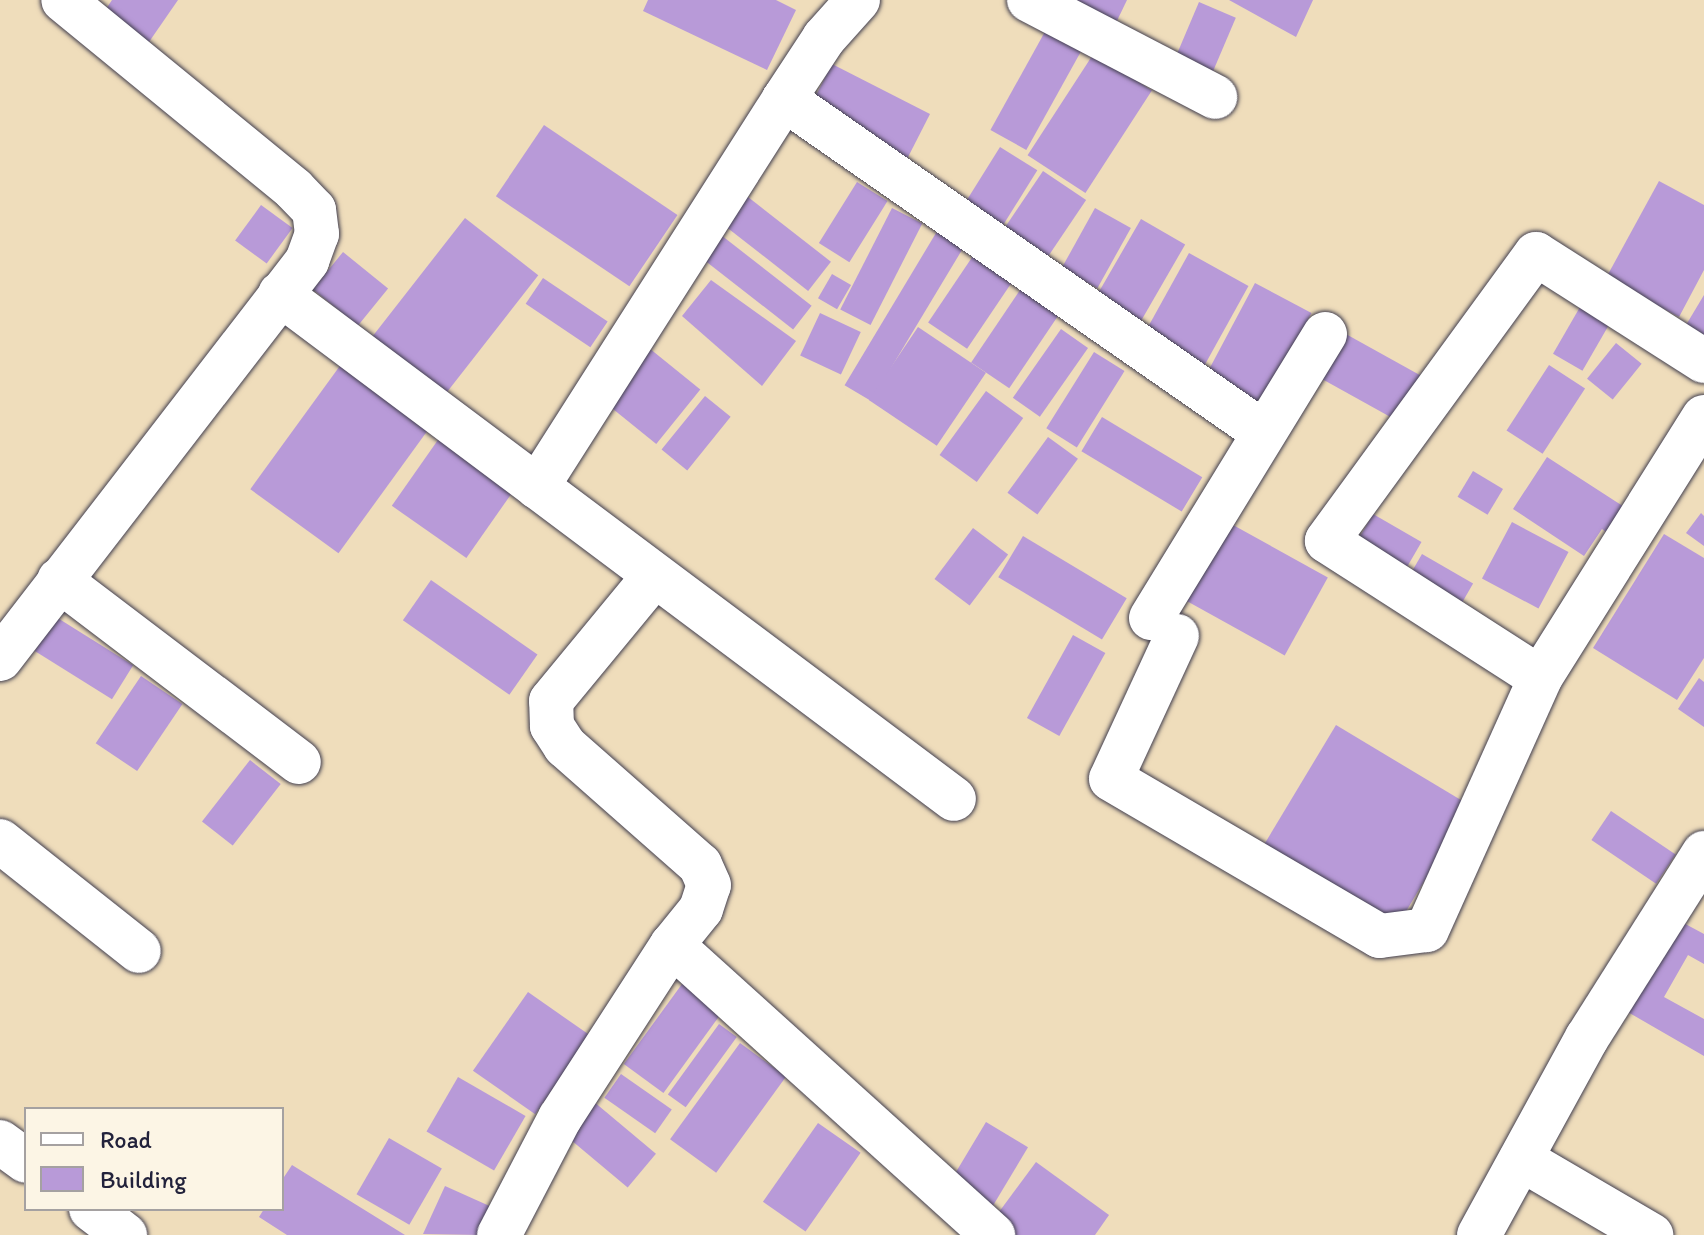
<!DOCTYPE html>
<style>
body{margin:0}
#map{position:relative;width:1704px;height:1235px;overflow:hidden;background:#efddbb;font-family:Itim,sans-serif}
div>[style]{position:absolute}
.building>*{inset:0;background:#b89ad8;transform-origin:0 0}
.roads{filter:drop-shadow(0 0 2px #413e4e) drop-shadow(0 0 2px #413e4e)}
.minor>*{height:44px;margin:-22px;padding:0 22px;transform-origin:22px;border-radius:22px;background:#fff}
span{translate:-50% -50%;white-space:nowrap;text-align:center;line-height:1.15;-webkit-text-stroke:7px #fcf5e5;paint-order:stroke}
.legend{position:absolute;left:24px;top:1107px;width:260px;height:104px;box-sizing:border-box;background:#fcf5e5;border:2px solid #a5a1a1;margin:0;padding:10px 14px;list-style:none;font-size:24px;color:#22223b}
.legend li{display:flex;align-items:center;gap:16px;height:40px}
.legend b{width:40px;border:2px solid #a5a1a1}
</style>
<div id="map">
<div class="building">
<div style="clip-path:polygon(112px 0,178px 0,140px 55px,96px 24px)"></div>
<div style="clip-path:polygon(648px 0,776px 0,796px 10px,767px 70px,643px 11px)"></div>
<div style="clip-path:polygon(1057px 0,1127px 0,1114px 27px)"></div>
<div style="clip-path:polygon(1229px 0,1313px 0,1296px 37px)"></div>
<div style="left:1199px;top:2px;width:40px;height:64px;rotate:23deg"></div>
<div style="left:1052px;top:19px;width:41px;height:127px;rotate:29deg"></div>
<div style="left:1094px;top:53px;width:69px;height:122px;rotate:33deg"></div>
<div style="left:832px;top:64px;width:110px;height:52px;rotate:27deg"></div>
<div style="left:544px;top:125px;width:161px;height:86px;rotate:34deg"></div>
<div style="left:1000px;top:147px;width:44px;height:77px;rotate:32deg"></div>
<div style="left:1043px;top:171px;width:52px;height:82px;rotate:34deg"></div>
<div style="clip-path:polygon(1659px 181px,1704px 205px,1704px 270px,1679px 317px,1606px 278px)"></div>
<div style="left:857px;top:182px;width:36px;height:72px;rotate:32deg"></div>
<div style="left:734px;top:186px;width:123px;height:37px;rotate:38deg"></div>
<div style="left:261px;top:205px;width:39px;height:44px;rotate:36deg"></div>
<div style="left:892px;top:208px;width:34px;height:114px;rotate:27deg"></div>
<div style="left:1095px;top:208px;width:41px;height:69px;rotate:29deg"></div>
<div style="left:465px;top:218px;width:93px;height:152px;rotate:38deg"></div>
<div style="left:945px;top:218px;width:31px;height:195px;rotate:31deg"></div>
<div style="left:1141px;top:219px;width:51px;height:91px;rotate:30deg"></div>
<div style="left:721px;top:235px;width:115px;height:30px;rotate:38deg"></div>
<div style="left:979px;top:247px;width:47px;height:91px;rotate:34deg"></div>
<div style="left:343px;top:252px;width:58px;height:48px;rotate:39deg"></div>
<div style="left:1189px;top:253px;width:68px;height:100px;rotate:29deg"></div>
<div style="left:832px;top:274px;width:22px;height:28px;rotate:30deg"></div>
<div style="left:543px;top:278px;width:78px;height:31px;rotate:34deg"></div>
<div style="clip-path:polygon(711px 280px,796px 341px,762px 386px,682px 316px)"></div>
<div style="left:1255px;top:283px;width:64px;height:115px;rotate:28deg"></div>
<div style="left:1022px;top:287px;width:46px;height:91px;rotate:34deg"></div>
<div style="clip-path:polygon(1704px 295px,1704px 336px,1686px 325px)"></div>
<div style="left:1580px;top:307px;width:34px;height:54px;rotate:30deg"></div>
<div style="left:820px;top:313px;width:45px;height:47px;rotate:25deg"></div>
<div style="left:1317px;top:318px;width:120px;height:51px;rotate:29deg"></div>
<div style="left:918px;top:327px;width:82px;height:88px;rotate:34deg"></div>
<div style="left:1061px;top:329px;width:33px;height:84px;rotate:35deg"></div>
<div style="left:1616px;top:343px;width:33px;height:46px;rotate:39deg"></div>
<div style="left:649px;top:348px;width:66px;height:70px;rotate:39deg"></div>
<div style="left:1094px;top:352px;width:36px;height:90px;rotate:32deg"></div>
<div style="left:342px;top:363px;width:109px;height:156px;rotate:36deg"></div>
<div style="left:1549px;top:365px;width:43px;height:78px;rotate:33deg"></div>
<div style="left:986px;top:391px;width:46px;height:79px;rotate:36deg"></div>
<div style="left:705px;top:396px;width:33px;height:69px;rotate:39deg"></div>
<div style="left:1102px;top:417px;width:117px;height:40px;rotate:31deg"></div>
<div style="left:440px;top:437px;width:91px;height:84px;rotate:35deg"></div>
<div style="left:1048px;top:437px;width:37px;height:69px;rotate:36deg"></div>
<div style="clip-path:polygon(1547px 457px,1632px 512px,1614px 538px,1602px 529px,1584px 556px,1513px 509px)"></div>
<div style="left:1473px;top:471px;width:35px;height:30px;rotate:31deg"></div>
<div style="clip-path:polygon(1701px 513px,1704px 516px,1704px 546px,1686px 533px)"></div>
<div style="left:1373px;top:514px;width:56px;height:33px;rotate:30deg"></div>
<div style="left:1215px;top:515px;width:129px;height:89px;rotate:29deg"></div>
<div style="left:1512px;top:522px;width:64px;height:64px;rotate:28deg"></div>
<div style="left:973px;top:528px;width:44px;height:64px;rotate:37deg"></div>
<div style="clip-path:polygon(1664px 534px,1704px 558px,1704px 658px,1677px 700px,1593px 648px)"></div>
<div style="left:1023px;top:536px;width:121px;height:48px;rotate:31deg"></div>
<div style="left:1422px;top:554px;width:59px;height:30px;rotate:30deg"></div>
<div style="left:431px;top:580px;width:130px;height:49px;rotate:35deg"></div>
<div style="left:56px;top:617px;width:91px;height:40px;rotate:32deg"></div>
<div style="left:1073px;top:635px;width:37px;height:95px;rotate:29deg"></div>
<div style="left:141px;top:676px;width:50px;height:81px;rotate:34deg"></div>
<div style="clip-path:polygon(1699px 678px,1704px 682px,1704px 727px,1678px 709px)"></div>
<div style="left:1336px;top:725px;width:156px;height:155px;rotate:31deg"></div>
<div style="left:250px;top:760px;width:39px;height:78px;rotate:38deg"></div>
<div style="left:1611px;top:811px;width:78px;height:35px;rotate:34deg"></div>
<div style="clip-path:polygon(1678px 920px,1704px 934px,1704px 964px,1688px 955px,1664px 997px,1704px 1019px,1704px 1056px,1626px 1011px)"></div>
<div style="left:682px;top:984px;width:49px;height:99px;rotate:36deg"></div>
<div style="left:528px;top:992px;width:76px;height:96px;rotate:35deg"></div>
<div style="left:719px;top:1024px;width:22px;height:87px;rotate:36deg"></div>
<div style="left:740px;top:1043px;width:57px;height:119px;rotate:36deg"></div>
<div style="left:621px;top:1074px;width:62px;height:29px;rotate:35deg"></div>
<div style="left:458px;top:1077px;width:78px;height:63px;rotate:30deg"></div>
<div style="left:587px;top:1096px;width:90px;height:44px;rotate:40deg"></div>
<div style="left:986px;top:1122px;width:49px;height:88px;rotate:31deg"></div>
<div style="left:818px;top:1123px;width:52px;height:96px;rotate:35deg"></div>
<div style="left:389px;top:1138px;width:61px;height:65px;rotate:30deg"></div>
<div style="clip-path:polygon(1036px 1162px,1109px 1215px,1095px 1235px,982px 1235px)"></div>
<div style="clip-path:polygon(292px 1165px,405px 1235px,287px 1235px,259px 1217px,264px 1209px,282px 1209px,282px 1180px)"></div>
<div style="clip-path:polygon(445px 1186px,494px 1208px,481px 1235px,423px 1234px)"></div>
</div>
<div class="roads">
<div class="minor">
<div style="left:1029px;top:0;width:210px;rotate:27.5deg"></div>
<div style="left:784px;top:99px;width:583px;rotate:34.81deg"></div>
<div style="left:280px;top:294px;width:842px;rotate:36.84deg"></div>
<div style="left:1704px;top:361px;width:199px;rotate:-147.5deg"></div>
<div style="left:1536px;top:254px;width:355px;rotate:126.1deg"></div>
<div style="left:1327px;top:541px;width:253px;rotate:32.7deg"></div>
<div style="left:1540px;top:678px;width:308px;rotate:-57.9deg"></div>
<div style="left:537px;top:487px;width:460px;rotate:-57.5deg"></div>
<div style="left:784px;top:99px;width:73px;rotate:-56.7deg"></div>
<div style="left:824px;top:38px;width:51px;rotate:-48.2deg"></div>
<div style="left:59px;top:580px;width:301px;rotate:37.2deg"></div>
<div style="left:1151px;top:618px;width:333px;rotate:-58.5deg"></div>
<div style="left:1177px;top:636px;width:157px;rotate:114.8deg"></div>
<div style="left:1111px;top:779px;width:311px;rotate:30.3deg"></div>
<div style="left:1380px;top:936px;width:47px;rotate:-7.3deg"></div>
<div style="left:1427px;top:930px;width:276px;rotate:-65.8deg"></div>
<div style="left:0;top:659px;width:503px;rotate:-52.35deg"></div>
<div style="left:307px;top:261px;width:29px;rotate:-70deg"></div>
<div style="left:317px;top:234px;width:24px;rotate:-97deg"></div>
<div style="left:314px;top:210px;width:29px;rotate:-134deg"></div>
<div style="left:294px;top:189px;width:298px;rotate:-140.7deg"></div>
<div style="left:0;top:841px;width:177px;rotate:38.4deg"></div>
<div style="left:672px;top:945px;width:433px;rotate:42.1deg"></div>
<div style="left:0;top:1142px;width:32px;rotate:36deg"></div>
<div style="left:1521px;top:1159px;width:151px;rotate:30.3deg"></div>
<div style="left:91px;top:1209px;width:43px;rotate:37.4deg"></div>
<div style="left:499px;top:1235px;width:132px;rotate:-62.5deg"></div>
<div style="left:560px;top:1118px;width:206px;rotate:-57.1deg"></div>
<div style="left:672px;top:945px;width:46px;rotate:-51.1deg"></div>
<div style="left:701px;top:909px;width:25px;rotate:-72deg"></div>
<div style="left:709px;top:885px;width:22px;rotate:-114deg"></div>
<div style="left:700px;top:865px;width:180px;rotate:-138.6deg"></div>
<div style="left:565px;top:746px;width:24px;rotate:-123deg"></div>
<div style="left:552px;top:726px;width:25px;rotate:-92deg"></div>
<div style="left:551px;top:701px;width:163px;rotate:-50.5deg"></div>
<div style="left:1479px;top:1235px;width:225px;rotate:-61.3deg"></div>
<div style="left:1587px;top:1038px;width:219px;rotate:-57.7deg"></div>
</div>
</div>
<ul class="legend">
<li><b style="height:10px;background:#fff"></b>Road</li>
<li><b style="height:22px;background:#b89ad8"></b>Building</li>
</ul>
</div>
